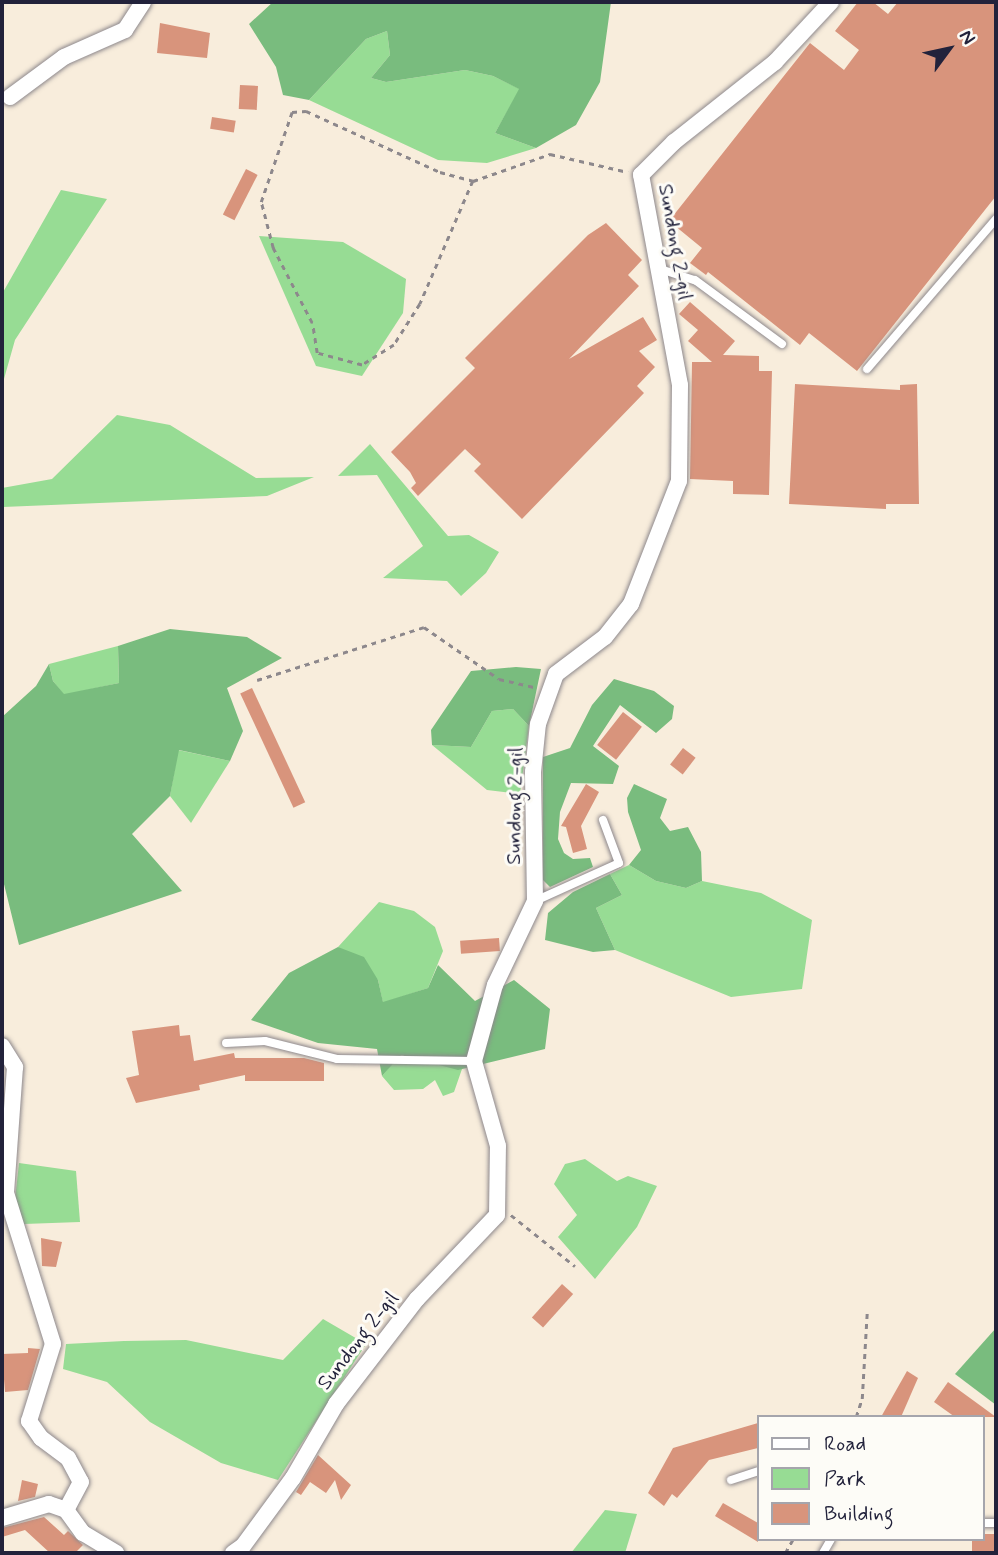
<!DOCTYPE html>
<style>
body{margin:0}
#map{position:relative;width:998px;height:1555px;overflow:hidden;background:#f8eddc;font-family:Mynerve,sans-serif}
div>[style]{position:absolute}
.green>*{inset:0;background:#97dc94}
.forest>*{inset:0;background:#79bc7e}
.building>*{inset:0;background:#d8947c;transform-origin:0 0}
.path>*{height:2.5px;margin-top:-1.25px;transform-origin:0;background:repeating-linear-gradient(90deg,#8d888c 0 5px,transparent 0 10px)}
.roads{filter:drop-shadow(0 0 2px #8d888c) drop-shadow(0 0 2px #8d888c)}
.lane>*{height:8px;margin:-4px;padding:0 4px;transform-origin:4px;border-radius:4px;background:#fff}
.street>*{height:16px;margin:-8px;padding:0 8px;transform-origin:8px;border-radius:8px;background:#fff}
span{translate:-50% -50%;white-space:nowrap;text-align:center;line-height:1.15;-webkit-text-stroke:6px #fdfcf7;paint-order:stroke}
.street-label{font-size:21px;color:#22223b}
.frame{position:absolute;inset:0;border:4px solid #22223b;pointer-events:none}
.legend{position:absolute;left:757px;top:1415px;width:228px;height:126px;box-sizing:border-box;background:#fdfcf7;border:2px solid #a5a5ac;margin:0;padding:9px 12px;list-style:none;font-size:21px;color:#22223b}
.legend li{display:flex;align-items:center;gap:14px;height:35px}
.legend b{width:35px;border:2px solid #a5a5ac}
.north{position:absolute;left:914px;top:14px;width:70px;height:70px;-webkit-text-stroke:5px #fdfcf7;paint-order:stroke;rotate:57deg;font-size:19px;font-weight:700;line-height:28px;text-align:center;color:#22223b}
.north::after{content:'';display:block;margin:auto;width:24px;height:32px;background:#22223b;clip-path:polygon(50% 0,100% 100%,50% 72%,0 100%)}
</style>
<div id="map">
<div class="green">
<div style="clip-path:polygon(387px 31px,390px 55px,371px 78px,386px 82px,465px 70px,493px 76px,520px 89px,495px 133px,536px 148px,487px 163px,438px 160px,309px 100px,366px 39px)"></div>
<div style="clip-path:polygon(61px 190px,107px 199px,15px 340px,2px 386px,2px 294px)"></div>
<div style="clip-path:polygon(259px 236px,343px 242px,406px 279px,403px 313px,362px 376px,316px 366px)"></div>
<div style="clip-path:polygon(117px 415px,170px 425px,256px 478px,314px 477px,267px 496px,3px 507px,2px 488px,52px 479px)"></div>
<div style="clip-path:polygon(370px 444px,448px 536px,469px 535px,499px 552px,486px 573px,461px 596px,447px 581px,383px 578px,423px 546px,377px 475px,338px 476px)"></div>
<div style="clip-path:polygon(118px 646px,119px 683px,64px 695px,53px 681px,49px 664px)"></div>
<div style="clip-path:polygon(513px 709px,529px 726px,520px 794px,487px 790px,432px 745px,471px 747px,492px 711px)"></div>
<div style="clip-path:polygon(178px 750px,230px 761px,191px 823px,170px 796px)"></div>
<div style="clip-path:polygon(629px 865px,656px 881px,686px 888px,702px 881px,761px 893px,812px 920px,802px 989px,731px 997px,615px 950px,596px 908px,622px 895px,610px 874px)"></div>
<div style="clip-path:polygon(379px 902px,414px 911px,435px 927px,443px 951px,428px 988px,383px 1003px,378px 980px,338px 947px)"></div>
<div style="clip-path:polygon(400px 1055px,462px 1069px,454px 1092px,443px 1096px,435px 1080px,423px 1089px,394px 1090px,382px 1076px)"></div>
<div style="clip-path:polygon(585px 1159px,617px 1181px,628px 1176px,657px 1186px,637px 1227px,595px 1279px,558px 1237px,577px 1215px,554px 1184px,565px 1164px)"></div>
<div style="clip-path:polygon(19px 1163px,76px 1171px,80px 1222px,24px 1224px,15px 1199px)"></div>
<div style="clip-path:polygon(323px 1319px,366px 1344px,278px 1480px,221px 1463px,150px 1422px,107px 1382px,63px 1369px,66px 1344px,124px 1341px,186px 1340px,283px 1360px)"></div>
<div style="clip-path:polygon(605px 1510px,637px 1514px,625px 1553px,571px 1553px)"></div>
</div>
<div class="forest">
<div style="clip-path:polygon(273px 2px,523px 4px,611px 2px,600px 82px,576px 125px,536px 148px,495px 133px,519px 89px,493px 76px,465px 70px,386px 82px,371px 78px,390px 55px,387px 31px,366px 39px,309px 100px,283px 95px,276px 67px,249px 24px)"></div>
<div style="clip-path:polygon(170px 629px,247px 637px,282px 658px,227px 688px,243px 731px,230px 761px,179px 750px,170px 796px,132px 834px,182px 891px,19px 945px,2px 876px,2px 717px,36px 686px,49px 664px,53px 681px,64px 694px,119px 683px,118px 646px)"></div>
<div style="clip-path:polygon(516px 667px,541px 669px,529px 726px,513px 709px,492px 711px,471px 747px,432px 745px,431px 730px,471px 671px)"></div>
<div style="clip-path:polygon(614px 679px,654px 691px,674px 706px,672px 719px,656px 733px,620px 705px,593px 746px,619px 766px,613px 784px,571px 783px,560px 812px,558px 839px,564px 853px,573px 859px,590px 858px,593px 867px,550px 887px,543px 880px,543px 757px,570px 748px,592px 705px)"></div>
<div style="clip-path:polygon(634px 784px,667px 799px,660px 818px,670px 831px,688px 827px,701px 852px,702px 881px,686px 888px,656px 881px,629px 865px,641px 850px,628px 812px,627px 798px)"></div>
<div style="clip-path:polygon(610px 874px,622px 895px,596px 908px,615px 950px,593px 952px,545px 940px,548px 913px,573px 892px)"></div>
<div style="clip-path:polygon(338px 947px,364px 957px,378px 980px,383px 1002px,428px 988px,438px 965px,475px 1001px,514px 980px,550px 1009px,545px 1049px,458px 1070px,401px 1055px,382px 1076px,377px 1049px,318px 1043px,251px 1020px,289px 973px)"></div>
<div style="clip-path:polygon(996px 1328px,996px 1405px,955px 1374px)"></div>
</div>
<div class="building">
<div style="clip-path:polygon(858px 2px,873px 2px,888px 14px,898px 2px,996px 2px,996px 196px,857px 371px,809px 333px,800px 345px,708px 272px,706px 275px,690px 263px,702px 248px,669px 221px,810px 43px,844px 70px,859px 50px,835px 31px)"></div>
<div style="clip-path:polygon(160px 23px,210px 33px,207px 58px,157px 53px)"></div>
<div style="left:240px;top:85px;width:18px;height:24px;rotate:3deg"></div>
<div style="left:212px;top:117px;width:24px;height:12px;rotate:9deg"></div>
<div style="left:246px;top:169px;width:13px;height:51px;rotate:27deg"></div>
<div style="clip-path:polygon(606px 223px,642px 260px,628px 275px,639px 286px,569px 359px,643px 317px,657px 340px,639px 351px,655px 367px,637px 386px,644px 393px,522px 519px,474px 471px,481px 464px,465px 449px,418px 496px,411px 488px,416px 483px,410px 472px,391px 452px,475px 368px,465px 358px,588px 235px)"></div>
<div style="clip-path:polygon(690px 302px,735px 341px,723px 355px,759px 356px,759px 371px,772px 371px,769px 495px,733px 494px,733px 481px,690px 479px,692px 362px,712px 362px,688px 341px,698px 330px,679px 314px)"></div>
<div style="clip-path:polygon(795px 384px,900px 390px,900px 385px,917px 384px,919px 504px,886px 504px,886px 509px,789px 504px)"></div>
<div style="left:252px;top:688px;width:126px;height:13px;rotate:65deg"></div>
<div style="left:623px;top:712px;width:24px;height:42px;rotate:38deg"></div>
<div style="left:683px;top:748px;width:16px;height:21px;rotate:38deg"></div>
<div style="clip-path:polygon(586px 784px,599px 792px,581px 826px,587px 849px,573px 853px,566px 827px,561px 826px)"></div>
<div style="left:499px;top:938px;width:13px;height:39px;rotate:86deg"></div>
<div style="clip-path:polygon(179px 1025px,180px 1036px,190px 1035px,194px 1061px,234px 1053px,235px 1058px,304px 1058px,324px 1063px,324px 1081px,245px 1081px,245px 1075px,199px 1085px,200px 1090px,136px 1103px,126px 1078px,139px 1075px,132px 1031px)"></div>
<div style="clip-path:polygon(41px 1238px,62px 1242px,56px 1267px,42px 1266px)"></div>
<div style="left:562px;top:1284px;width:15px;height:45px;rotate:42deg"></div>
<div style="clip-path:polygon(28px 1348px,40px 1349px,28px 1390px,5px 1392px,2px 1354px,28px 1353px)"></div>
<div style="clip-path:polygon(907px 1371px,918px 1378px,901px 1417px,881px 1417px)"></div>
<div style="clip-path:polygon(948px 1382px,996px 1417px,955px 1417px,934px 1402px)"></div>
<div style="clip-path:polygon(758px 1423px,758px 1448px,709px 1460px,677px 1498px,672px 1494px,664px 1506px,648px 1493px,673px 1448px)"></div>
<div style="clip-path:polygon(318px 1455px,351px 1485px,341px 1500px,335px 1480px,326px 1493px,310px 1482px,301px 1495px,296px 1492px)"></div>
<div style="clip-path:polygon(22px 1480px,38px 1484px,35px 1497px,18px 1501px)"></div>
<div style="clip-path:polygon(723px 1503px,758px 1523px,758px 1542px,715px 1516px)"></div>
<div style="clip-path:polygon(44px 1517px,64px 1535px,68px 1531px,83px 1545px,75px 1553px,50px 1553px,25px 1530px,2px 1537px,2px 1528px)"></div>
<div style="clip-path:polygon(982px 1534px,996px 1534px,996px 1553px,972px 1553px,972px 1539px,982px 1539px)"></div>
</div>
<div class="path">
<div style="left:473px;top:181px;width:134px;rotate:113.3deg"></div>
<div style="left:420px;top:304px;width:49px;rotate:122.4deg"></div>
<div style="left:394px;top:345px;width:38px;rotate:148deg"></div>
<div style="left:362px;top:365px;width:47px;rotate:-165.1deg"></div>
<div style="left:317px;top:353px;width:30px;rotate:-99deg"></div>
<div style="left:312px;top:323px;width:85px;rotate:-117.5deg"></div>
<div style="left:273px;top:248px;width:48px;rotate:-104.6deg"></div>
<div style="left:261px;top:202px;width:95px;rotate:-71deg"></div>
<div style="left:292px;top:112px;width:14px;rotate:-4deg"></div>
<div style="left:306px;top:111px;width:147px;rotate:24.5deg"></div>
<div style="left:440px;top:172px;width:34px;rotate:15deg"></div>
<div style="left:473px;top:181px;width:82px;rotate:-19.3deg"></div>
<div style="left:550px;top:154px;width:80px;rotate:13deg"></div>
<div style="left:257px;top:680px;width:175px;rotate:-17.6deg"></div>
<div style="left:424px;top:627px;width:91px;rotate:34.7deg"></div>
<div style="left:499px;top:679px;width:39px;rotate:13deg"></div>
<div style="left:511px;top:1215px;width:82px;rotate:38.6deg"></div>
<div style="left:856px;top:1417px;width:19px;rotate:-72deg"></div>
<div style="left:862px;top:1399px;width:86px;rotate:-86.7deg"></div>
<div style="left:785px;top:1553px;width:16px;rotate:-60deg"></div>
</div>
<div class="roads">
<div class="lane">
<div style="left:657px;top:268px;width:40px;rotate:18deg"></div>
<div style="left:695px;top:280px;width:108px;rotate:36.3deg"></div>
<div style="left:867px;top:369px;width:198px;rotate:-49.3deg"></div>
<div style="left:535px;top:901px;width:92px;rotate:-24.3deg"></div>
<div style="left:619px;top:863px;width:46px;rotate:-110.4deg"></div>
<div style="left:226px;top:1043px;width:39px;rotate:-3deg"></div>
<div style="left:265px;top:1041px;width:74px;rotate:14deg"></div>
<div style="left:337px;top:1059px;width:137px;rotate:0.8deg"></div>
<div style="left:731px;top:1480px;width:28px;rotate:-18deg"></div>
<div style="left:982px;top:1523px;width:14px"></div>
<div style="left:823px;top:1553px;width:16px;rotate:-60deg"></div>
</div>
<div class="street">
<div style="left:10px;top:97px;width:67px;rotate:-36.5deg"></div>
<div style="left:64px;top:57px;width:67px;rotate:-23.9deg"></div>
<div style="left:125px;top:30px;width:33px;rotate:-57deg"></div>
<div style="left:2px;top:1046px;width:25px;rotate:58deg"></div>
<div style="left:15px;top:1067px;width:126px;rotate:94.1deg"></div>
<div style="left:6px;top:1193px;width:158px;rotate:72.7deg"></div>
<div style="left:53px;top:1344px;width:81px;rotate:107.3deg"></div>
<div style="left:29px;top:1421px;width:21px;rotate:55deg"></div>
<div style="left:41px;top:1438px;width:34px;rotate:37deg"></div>
<div style="left:68px;top:1458px;width:27px;rotate:62deg"></div>
<div style="left:81px;top:1482px;width:32px;rotate:118deg"></div>
<div style="left:2px;top:1518px;width:49px;rotate:-16.6deg"></div>
<div style="left:49px;top:1504px;width:18px;rotate:19deg"></div>
<div style="left:66px;top:1510px;width:29px;rotate:54deg"></div>
<div style="left:83px;top:1533px;width:39px;rotate:31deg"></div>
<div style="left:233px;top:1553px;width:12px;rotate:-35deg"></div>
<div style="left:243px;top:1546px;width:84px;rotate:-53.7deg"></div>
<div style="left:293px;top:1478px;width:86px;rotate:-59.8deg"></div>
<div style="left:336px;top:1404px;width:133px;rotate:-52.4deg"></div>
<div style="left:417px;top:1299px;width:116px;rotate:-46.4deg"></div>
<div style="left:497px;top:1215px;width:69px;rotate:-89.2deg"></div>
<div style="left:498px;top:1146px;width:88px;rotate:-105.8deg"></div>
<div style="left:474px;top:1061px;width:79px;rotate:-74.6deg"></div>
<div style="left:495px;top:985px;width:93px;rotate:-64.5deg"></div>
<div style="left:535px;top:901px;width:129px;rotate:-90.9deg"></div>
<div style="left:533px;top:772px;width:48px;rotate:-84.1deg"></div>
<div style="left:538px;top:724px;width:53px;rotate:-70.2deg"></div>
<div style="left:556px;top:674px;width:61px;rotate:-37.1deg"></div>
<div style="left:605px;top:637px;width:42px;rotate:-51.8deg"></div>
<div style="left:631px;top:604px;width:132px;rotate:-68.7deg"></div>
<div style="left:679px;top:481px;width:96px;rotate:-89.4deg"></div>
<div style="left:680px;top:385px;width:214px;rotate:-100.5deg"></div>
<div style="left:641px;top:175px;width:47px;rotate:-45deg"></div>
<div style="left:674px;top:142px;width:129px;rotate:-38.4deg"></div>
<div style="left:775px;top:62px;width:82px;rotate:-47deg"></div>
</div>
</div>
<div class="street-label">
<span style="left:675px;top:242px;rotate:80deg">Sundong 2-gil</span>
<span style="left:515px;top:806px;rotate:-89deg">Sundong 2-gil</span>
<span style="left:358px;top:1341px;rotate:-52deg">Sundong 2-gil</span>
</div>
<div class="frame"></div>
<ul class="legend">
<li><b style="height:9px;background:#fff"></b>Road</li>
<li><b style="height:19px;background:#97dc94"></b>Park</li>
<li><b style="height:19px;background:#d8947c"></b>Building</li>
</ul>
<div class="north">N</div>
</div>
